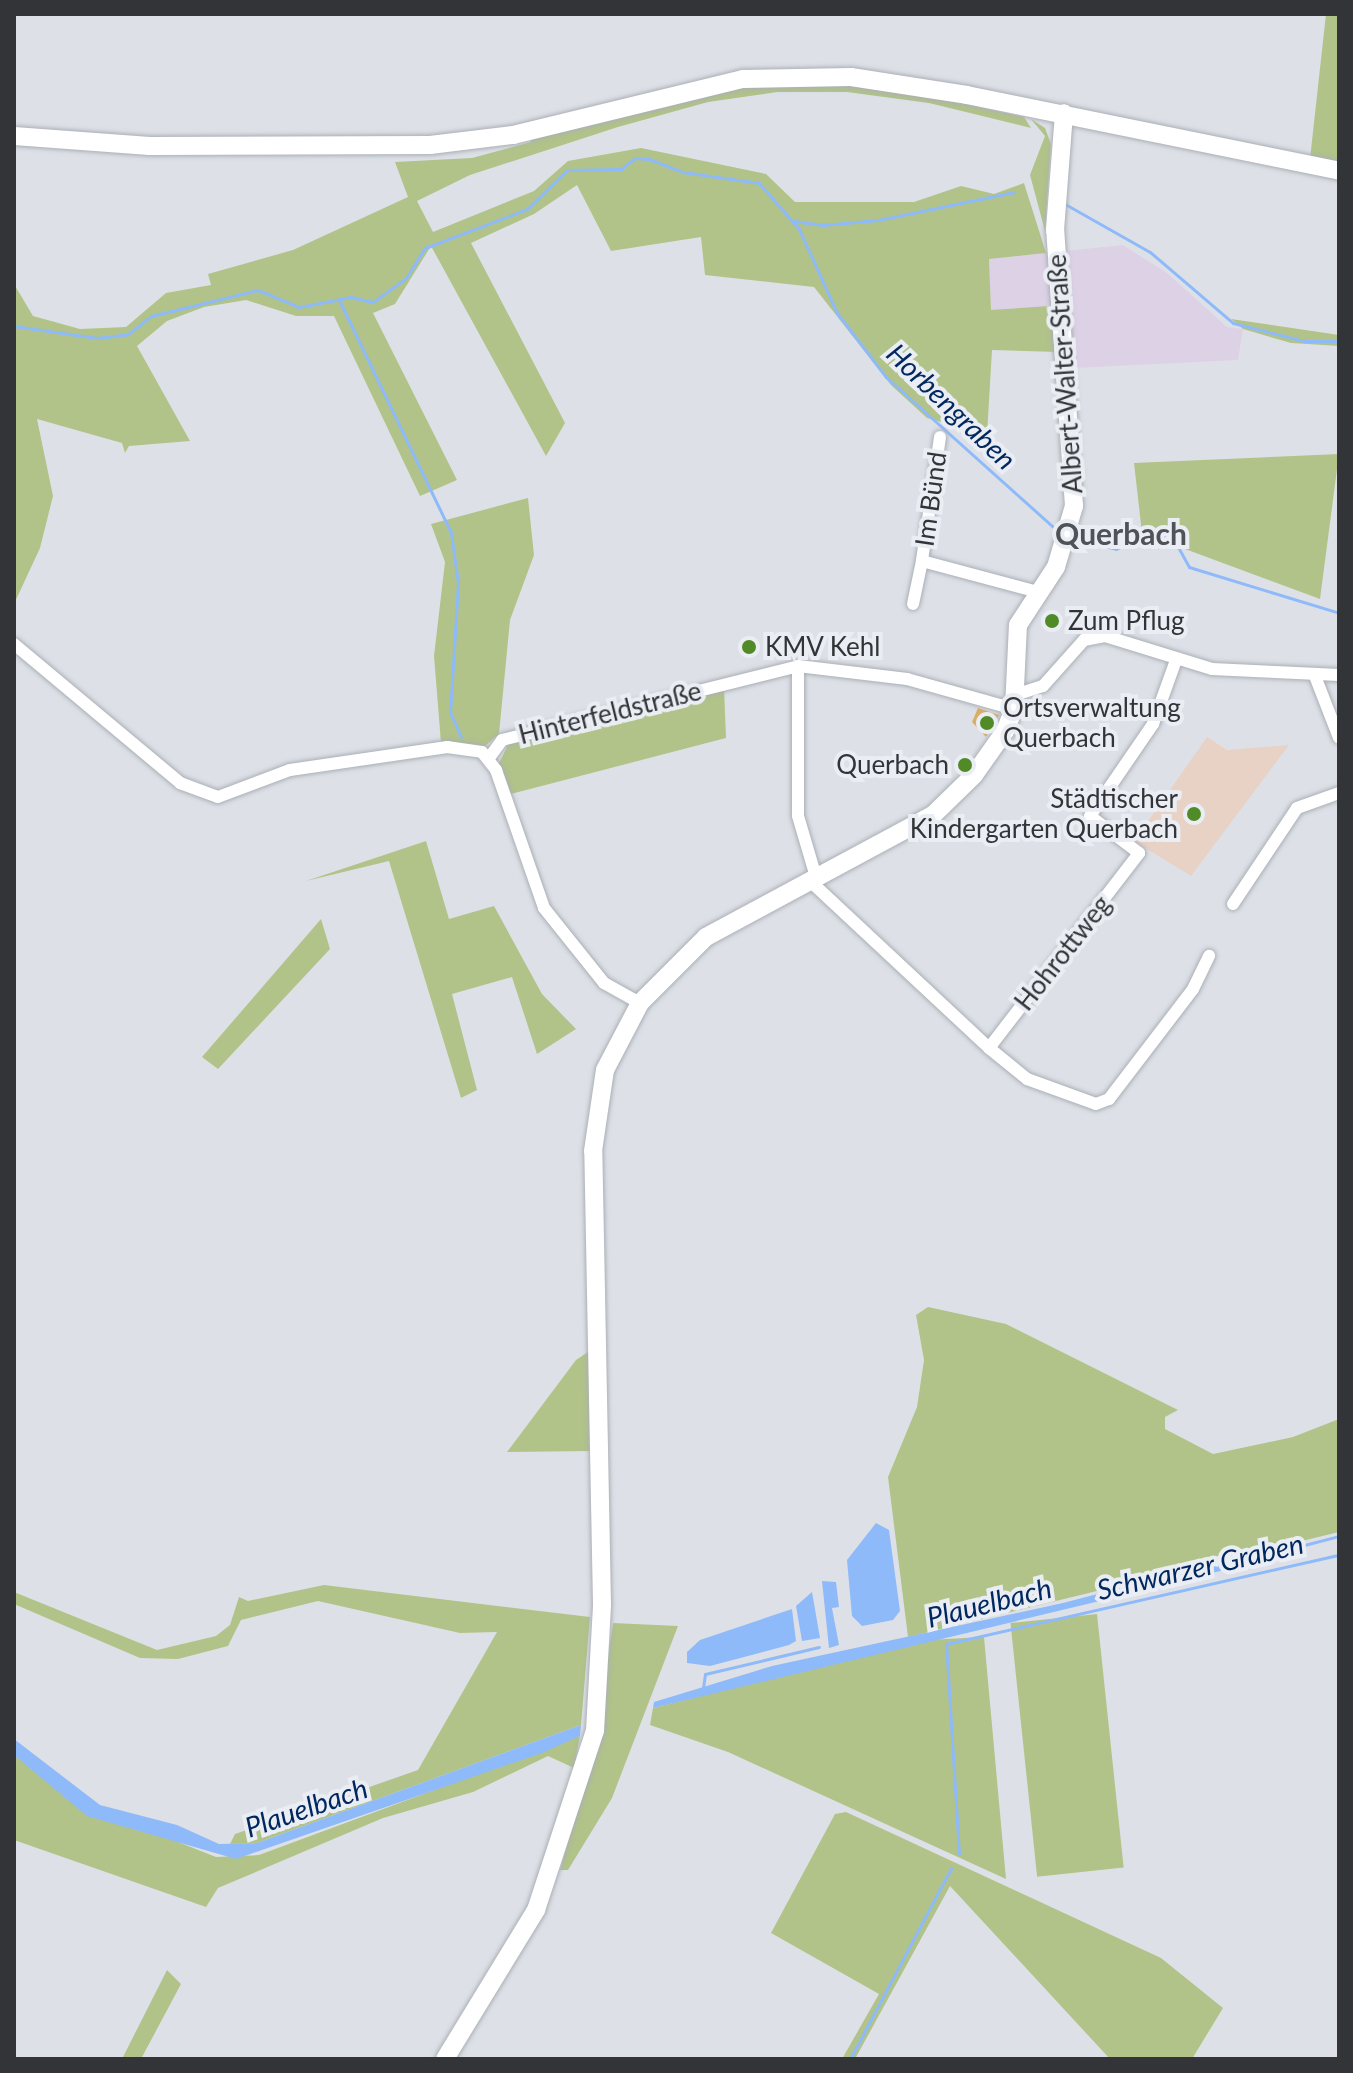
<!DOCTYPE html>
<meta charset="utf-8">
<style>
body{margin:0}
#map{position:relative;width:1353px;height:2073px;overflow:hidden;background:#dde1e7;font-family:Lato,sans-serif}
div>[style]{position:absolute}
.commercial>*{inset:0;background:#ddd1e6}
.education>*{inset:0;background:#e8d2c5}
.green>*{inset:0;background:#b1c388;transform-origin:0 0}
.water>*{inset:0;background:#8ebafa}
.stream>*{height:3px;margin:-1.5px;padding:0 1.5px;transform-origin:1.5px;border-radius:1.5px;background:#8ebafa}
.building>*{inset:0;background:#d9ae66}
.roads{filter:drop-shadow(0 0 2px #abafb6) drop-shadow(0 0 2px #abafb6)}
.street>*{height:12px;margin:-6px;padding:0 6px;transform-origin:6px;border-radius:6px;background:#fff}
.secondary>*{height:18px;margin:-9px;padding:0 9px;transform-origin:9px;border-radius:9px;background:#fff}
.dots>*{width:22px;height:22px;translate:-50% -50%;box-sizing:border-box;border:4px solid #eaeef4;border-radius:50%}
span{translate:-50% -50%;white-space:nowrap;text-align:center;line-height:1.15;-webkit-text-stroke:8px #eaeef4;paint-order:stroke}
.street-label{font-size:26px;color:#333437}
.poi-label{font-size:26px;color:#333437}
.left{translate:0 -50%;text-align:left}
.right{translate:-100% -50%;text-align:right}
.water-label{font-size:28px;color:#00285f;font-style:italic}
.quarter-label{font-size:30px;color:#4f5257;font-weight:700}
.frame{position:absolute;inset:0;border:16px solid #333437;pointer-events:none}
</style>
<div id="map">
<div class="commercial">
<div style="clip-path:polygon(1123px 245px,1167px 273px,1227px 327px,1243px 329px,1238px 360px,1074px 368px,991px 310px,989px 259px)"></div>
</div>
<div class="education">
<div style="clip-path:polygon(1207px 737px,1227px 750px,1289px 745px,1191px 876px,1134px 841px)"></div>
</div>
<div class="green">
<div style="clip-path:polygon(1326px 14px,1339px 14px,1339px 165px,1310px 159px)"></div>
<div style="clip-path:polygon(758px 84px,856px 84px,913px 92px,1024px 117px,1031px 128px,929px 103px,847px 92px,777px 92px,708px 102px,618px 127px,470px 175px,417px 201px,433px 232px,534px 191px,568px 161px,641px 148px,766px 174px,795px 202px,914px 202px,961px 186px,994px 194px,1024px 183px,1046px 253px,989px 259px,991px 310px,1049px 306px,1058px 352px,992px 350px,987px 435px,927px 418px,891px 385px,814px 287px,705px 275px,701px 237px,611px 251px,577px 185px,534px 214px,471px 243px,565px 423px,546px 456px,431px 246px,395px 304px,373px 313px,457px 480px,420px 496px,334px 316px,296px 316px,246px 300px,204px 307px,167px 321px,137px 346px,190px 441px,129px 446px,125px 453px,122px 443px,37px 419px,53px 496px,40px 548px,14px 604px,14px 284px,33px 316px,80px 329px,126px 327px,166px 293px,211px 285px,208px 274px,293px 250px,408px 197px,395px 162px,472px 158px,531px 142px,531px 136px)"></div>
<div style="clip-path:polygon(1031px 119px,1045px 128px,1051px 144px,1045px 231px,1030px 175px,1045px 136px)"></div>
<div style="clip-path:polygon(1231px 319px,1339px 335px,1339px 346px,1291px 343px,1243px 329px)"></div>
<div style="clip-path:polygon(1339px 454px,1320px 599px,1142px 533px,1134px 463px)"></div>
<div style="clip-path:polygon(528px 498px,534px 555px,510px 620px,499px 734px,484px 747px,441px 743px,434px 656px,445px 562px,431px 524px)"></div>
<div style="clip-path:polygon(724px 688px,726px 738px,507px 795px,498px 765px,509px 743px)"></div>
<div style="clip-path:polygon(426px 841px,449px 919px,494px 906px,542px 994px,576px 1029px,537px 1054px,512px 977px,452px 994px,477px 1090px,461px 1098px,389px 861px,306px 881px)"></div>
<div style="clip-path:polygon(321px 919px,330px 949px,218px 1069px,202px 1057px)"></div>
<div style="clip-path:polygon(928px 1307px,1006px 1324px,1178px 1410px,1165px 1417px,1165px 1429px,1213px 1454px,1293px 1437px,1339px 1419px,1339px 1532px,908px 1637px,888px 1477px,917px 1407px,924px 1360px,916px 1315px)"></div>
<div style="clip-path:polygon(591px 1350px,592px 1451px,507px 1452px,576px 1360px)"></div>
<div style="clip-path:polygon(324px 1585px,590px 1617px,581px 1725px,257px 1843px,230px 1844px,235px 1834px,418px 1770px,497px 1632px,460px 1633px,318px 1601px,241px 1620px,228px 1646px,178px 1659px,140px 1658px,14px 1604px,14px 1592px,157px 1650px,216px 1636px,230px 1625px,239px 1597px,248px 1601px)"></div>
<div style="left:1097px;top:1614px;width:255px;height:87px;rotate:84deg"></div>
<div style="clip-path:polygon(613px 1623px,678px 1626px,612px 1798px,568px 1870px,560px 1870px,595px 1749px)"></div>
<div style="clip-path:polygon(984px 1637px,1006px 1879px,728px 1752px,650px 1725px,653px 1708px,927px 1640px)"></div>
<div style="clip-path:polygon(580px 1736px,574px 1768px,548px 1756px,473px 1792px,383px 1818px,218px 1888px,206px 1907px,14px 1840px,14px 1755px,67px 1794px,173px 1840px,216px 1857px,259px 1855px)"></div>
<div style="clip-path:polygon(846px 1812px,1161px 1958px,1223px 2008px,1192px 2059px,1110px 2059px,950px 1886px,855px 2059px,842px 2059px,879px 1994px,771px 1933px,835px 1814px)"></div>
<div style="clip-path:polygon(167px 1970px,181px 1984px,141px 2059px,122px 2059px)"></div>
</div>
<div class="water">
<div style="clip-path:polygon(876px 1523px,889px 1530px,900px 1611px,893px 1620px,862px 1626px,852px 1616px,847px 1560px)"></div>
<div style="clip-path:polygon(1289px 1544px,1292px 1552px,1171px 1584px,653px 1708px,654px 1702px,772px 1666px,1063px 1603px)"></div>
<div style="clip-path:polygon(822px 1581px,836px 1582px,839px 1607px,832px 1608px,839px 1645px,829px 1648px)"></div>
<div style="clip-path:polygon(812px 1592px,820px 1638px,802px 1641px,796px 1606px)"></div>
<div style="clip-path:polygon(792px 1609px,796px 1641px,789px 1645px,710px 1666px,687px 1663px,687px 1652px,700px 1640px)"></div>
<div style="clip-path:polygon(581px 1725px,580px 1736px,542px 1753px,236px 1859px,87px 1816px,14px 1755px,14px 1739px,100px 1805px,177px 1825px,219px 1844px,257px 1843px)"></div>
</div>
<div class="stream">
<div style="left:1065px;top:204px;width:98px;rotate:29.5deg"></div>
<div style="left:1150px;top:252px;width:109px;rotate:40.5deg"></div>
<div style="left:1233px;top:323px;width:73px;rotate:14.2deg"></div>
<div style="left:1304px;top:341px;width:35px"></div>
<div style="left:794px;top:221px;width:29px;rotate:8deg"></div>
<div style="left:823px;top:225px;width:55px;rotate:-5.2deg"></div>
<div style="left:878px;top:220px;width:139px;rotate:-11.6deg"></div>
<div style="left:340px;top:302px;width:256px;rotate:64.3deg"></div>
<div style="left:451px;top:533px;width:50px;rotate:82deg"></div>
<div style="left:458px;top:583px;width:129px;rotate:93.5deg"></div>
<div style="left:450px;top:712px;width:27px;rotate:66deg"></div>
<div style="left:14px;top:326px;width:84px;rotate:8.2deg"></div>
<div style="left:97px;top:338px;width:31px;rotate:-7deg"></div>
<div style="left:128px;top:334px;width:29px;rotate:-38deg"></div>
<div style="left:151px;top:316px;width:110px;rotate:-13.7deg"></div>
<div style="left:258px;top:290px;width:44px;rotate:22.5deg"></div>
<div style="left:299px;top:307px;width:53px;rotate:-10.9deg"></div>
<div style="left:351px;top:297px;width:23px;rotate:13deg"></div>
<div style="left:373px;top:302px;width:41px;rotate:-36deg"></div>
<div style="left:406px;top:278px;width:36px;rotate:-58deg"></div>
<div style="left:425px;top:248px;width:109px;rotate:-20.9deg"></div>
<div style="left:527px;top:209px;width:56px;rotate:-44.3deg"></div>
<div style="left:567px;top:170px;width:54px;rotate:-1.1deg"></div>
<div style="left:621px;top:169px;width:18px;rotate:-38deg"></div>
<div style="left:635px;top:158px;width:14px;rotate:4deg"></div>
<div style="left:649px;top:159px;width:36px;rotate:21deg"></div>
<div style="left:683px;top:172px;width:77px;rotate:8.2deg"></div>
<div style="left:759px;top:183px;width:61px;rotate:49deg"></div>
<div style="left:799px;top:229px;width:92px;rotate:65.7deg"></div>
<div style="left:837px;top:313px;width:81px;rotate:52.6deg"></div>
<div style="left:886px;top:377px;width:224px;rotate:41.9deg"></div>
<div style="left:1076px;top:539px;width:41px;rotate:14deg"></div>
<div style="left:1116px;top:549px;width:41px;rotate:-24.7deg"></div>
<div style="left:1153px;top:532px;width:21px;rotate:17deg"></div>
<div style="left:1173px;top:538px;width:33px;rotate:61deg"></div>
<div style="left:1189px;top:567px;width:157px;rotate:17deg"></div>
<div style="left:1289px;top:1549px;width:52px;rotate:-14.6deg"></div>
<div style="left:703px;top:1688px;width:14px;rotate:-82deg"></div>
<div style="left:705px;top:1674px;width:117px;rotate:-13.3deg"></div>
<div style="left:959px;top:1854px;width:210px;rotate:-93.5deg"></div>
<div style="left:946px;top:1644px;width:403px;rotate:-12.8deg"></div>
<div style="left:850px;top:2059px;width:216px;rotate:-62.1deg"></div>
</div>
<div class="building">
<div style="clip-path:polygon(978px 708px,999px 715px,986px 737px,972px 722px)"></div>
</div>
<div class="roads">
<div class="street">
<div style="left:940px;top:437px;width:125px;rotate:98.3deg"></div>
<div style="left:922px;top:561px;width:120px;rotate:15deg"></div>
<div style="left:913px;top:604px;width:44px;rotate:-78.2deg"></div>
<div style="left:14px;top:644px;width:217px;rotate:39.9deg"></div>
<div style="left:180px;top:783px;width:40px;rotate:20.2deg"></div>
<div style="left:218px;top:797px;width:77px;rotate:-20.6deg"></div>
<div style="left:290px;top:770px;width:159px;rotate:-8.3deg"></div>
<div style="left:447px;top:747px;width:35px;rotate:8deg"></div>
<div style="left:482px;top:752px;width:23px;rotate:52deg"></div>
<div style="left:496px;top:770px;width:146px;rotate:70.8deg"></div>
<div style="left:544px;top:908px;width:96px;rotate:51.3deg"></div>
<div style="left:604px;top:983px;width:41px;rotate:29.1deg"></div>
<div style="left:798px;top:666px;width:150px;rotate:90deg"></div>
<div style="left:798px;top:816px;width:64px;rotate:73.6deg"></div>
<div style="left:1315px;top:676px;width:66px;rotate:68.8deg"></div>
<div style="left:1015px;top:695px;width:29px;rotate:-18deg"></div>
<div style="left:1043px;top:686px;width:62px;rotate:-48.3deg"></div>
<div style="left:1084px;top:640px;width:21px;rotate:-11deg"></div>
<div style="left:1105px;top:636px;width:112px;rotate:17.1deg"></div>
<div style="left:1212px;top:669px;width:127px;rotate:2.7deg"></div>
<div style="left:489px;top:758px;width:22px;rotate:-54deg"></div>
<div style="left:502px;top:740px;width:305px;rotate:-14deg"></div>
<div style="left:798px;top:666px;width:110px;rotate:6.8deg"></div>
<div style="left:907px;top:679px;width:111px;rotate:15.7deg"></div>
<div style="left:809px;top:880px;width:246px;rotate:43deg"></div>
<div style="left:989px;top:1048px;width:246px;rotate:-52.4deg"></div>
<div style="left:1139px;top:853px;width:61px;rotate:-142.9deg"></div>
<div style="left:1090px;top:816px;width:112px;rotate:-55.6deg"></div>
<div style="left:1153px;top:724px;width:68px;rotate:-70.2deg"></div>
<div style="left:1233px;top:904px;width:115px;rotate:-56.3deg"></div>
<div style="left:1297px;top:808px;width:45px;rotate:-19.7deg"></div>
<div style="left:989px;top:1048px;width:49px;rotate:39.2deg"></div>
<div style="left:1027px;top:1079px;width:73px;rotate:19.9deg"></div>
<div style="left:1096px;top:1104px;width:14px;rotate:-21deg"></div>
<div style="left:1109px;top:1099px;width:138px;rotate:-52.6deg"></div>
<div style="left:1193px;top:989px;width:37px;rotate:-64deg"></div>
</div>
<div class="secondary">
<div style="left:14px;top:136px;width:136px;rotate:4.2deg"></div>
<div style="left:150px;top:146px;width:280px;rotate:-0.2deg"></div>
<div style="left:430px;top:145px;width:84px;rotate:-6.9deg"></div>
<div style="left:513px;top:135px;width:237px;rotate:-13.7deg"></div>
<div style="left:743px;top:79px;width:108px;rotate:-1.1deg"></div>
<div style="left:851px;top:77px;width:117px;rotate:8.8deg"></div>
<div style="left:967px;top:95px;width:380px;rotate:11.5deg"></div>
<div style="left:445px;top:2059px;width:175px;rotate:-58.6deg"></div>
<div style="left:536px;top:1910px;width:188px;rotate:-71.8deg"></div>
<div style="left:595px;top:1731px;width:126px;rotate:-86.8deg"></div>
<div style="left:602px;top:1605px;width:454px;rotate:-91.1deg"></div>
<div style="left:593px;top:1151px;width:82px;rotate:-81.6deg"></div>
<div style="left:605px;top:1070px;width:76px;rotate:-62.4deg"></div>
<div style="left:640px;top:1003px;width:93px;rotate:-45deg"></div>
<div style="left:706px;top:937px;width:258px;rotate:-28.3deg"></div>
<div style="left:933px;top:815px;width:57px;rotate:-44.3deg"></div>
<div style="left:974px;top:775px;width:54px;rotate:-54.8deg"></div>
<div style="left:1005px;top:731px;width:24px;rotate:-68deg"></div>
<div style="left:1014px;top:709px;width:84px;rotate:-87.3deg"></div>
<div style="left:1018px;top:625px;width:69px;rotate:-56.8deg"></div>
<div style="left:1056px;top:567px;width:64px;rotate:-73.6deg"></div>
<div style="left:1074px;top:506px;width:277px;rotate:-93.9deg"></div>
<div style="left:1055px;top:230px;width:117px;rotate:-85.6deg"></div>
</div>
</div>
<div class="dots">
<div style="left:1052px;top:621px;background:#518b28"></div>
<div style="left:749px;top:647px;background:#518b28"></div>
<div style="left:987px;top:723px;background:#518b28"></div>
<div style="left:965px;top:765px;background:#518b28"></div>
<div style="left:1194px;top:814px;background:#518b28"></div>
</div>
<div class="street-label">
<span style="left:1065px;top:374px;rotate:-94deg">Albert-Walter-Straße</span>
<span style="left:931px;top:499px;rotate:-82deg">Im Bünd</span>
<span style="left:610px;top:713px;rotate:-14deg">Hinterfeldstraße</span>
<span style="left:1063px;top:953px;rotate:-52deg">Hohrottweg</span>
</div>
<div class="poi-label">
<span class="left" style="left:1068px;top:621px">Zum Pflug</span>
<span class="left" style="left:765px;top:647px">KMV Kehl</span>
<span class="left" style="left:1003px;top:723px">Ortsverwaltung<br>Querbach</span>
<span class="right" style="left:949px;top:765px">Querbach</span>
<span class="right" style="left:1178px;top:814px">Städtischer<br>Kindergarten Querbach</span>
</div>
<div class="water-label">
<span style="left:952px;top:406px;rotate:44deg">Horbengraben</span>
<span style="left:1200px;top:1566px;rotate:-13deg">Schwarzer Graben</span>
<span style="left:989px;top:1602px;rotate:-14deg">Plauelbach</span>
<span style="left:306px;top:1807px;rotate:-19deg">Plauelbach</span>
</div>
<div class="quarter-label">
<span style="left:1121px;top:533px">Querbach</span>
</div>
<div class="frame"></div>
</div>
